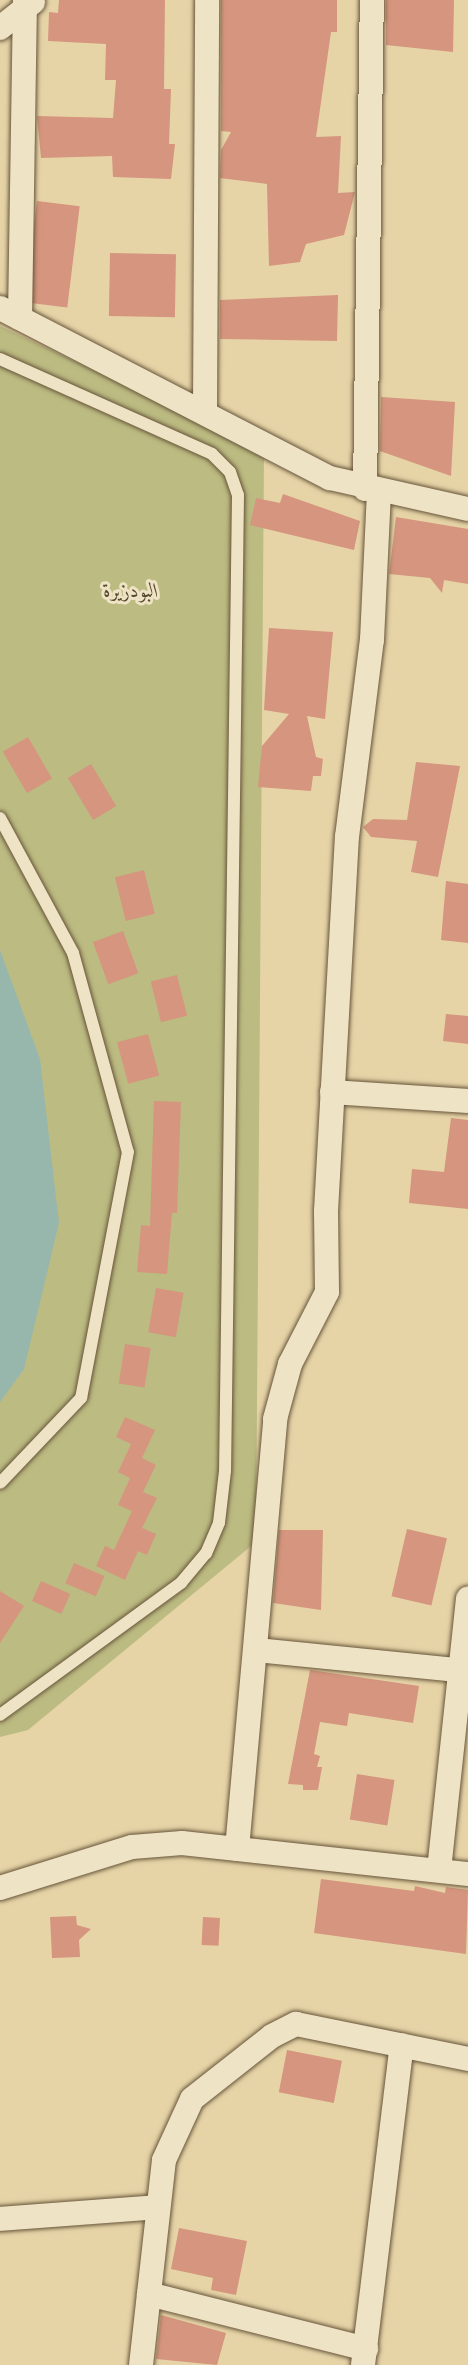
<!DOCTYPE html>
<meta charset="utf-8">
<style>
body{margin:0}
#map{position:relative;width:468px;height:2365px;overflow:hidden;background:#e6d4a7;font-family:"EB Garamond",Amiri,serif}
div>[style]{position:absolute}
.green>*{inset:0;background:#bcbb82}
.water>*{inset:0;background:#97b7ad}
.building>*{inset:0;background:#d5957e;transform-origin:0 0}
.roads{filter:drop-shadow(0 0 2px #67553a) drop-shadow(0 0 2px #67553a)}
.lane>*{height:12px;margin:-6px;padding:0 6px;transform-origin:6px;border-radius:6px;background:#efe3c6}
.street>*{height:24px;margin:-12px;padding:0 12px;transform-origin:12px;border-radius:12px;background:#efe3c6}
span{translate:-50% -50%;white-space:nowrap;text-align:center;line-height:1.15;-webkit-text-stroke:6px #efe3c6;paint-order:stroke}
.park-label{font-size:20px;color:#56482c;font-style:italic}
</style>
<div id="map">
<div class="green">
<div style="clip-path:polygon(0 326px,264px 451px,256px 1542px,28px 1730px,0 1737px)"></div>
</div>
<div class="water">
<div style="clip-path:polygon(0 950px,40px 1059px,59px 1223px,24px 1369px,0 1402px)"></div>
</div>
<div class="building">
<div style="clip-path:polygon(59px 0,165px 0,164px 89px,171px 89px,169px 144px,175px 144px,171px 179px,113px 177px,112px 156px,41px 158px,37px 116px,113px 118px,116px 80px,105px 80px,106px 44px,48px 41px,49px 12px,58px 13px)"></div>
<div style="clip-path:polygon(221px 0,337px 0,337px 32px,331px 32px,316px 137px,341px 136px,338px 193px,355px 192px,344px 235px,306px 244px,300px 262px,269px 266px,267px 184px,220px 178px,221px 150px,231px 132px,221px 131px)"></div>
<div style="clip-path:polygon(386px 0,454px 0,453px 52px,386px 45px)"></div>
<div style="left:37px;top:201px;width:43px;height:102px;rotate:7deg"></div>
<div style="left:110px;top:253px;width:66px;height:63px;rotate:1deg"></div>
<div style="clip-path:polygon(338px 295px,337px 341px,220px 339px,220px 300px)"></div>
<div style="clip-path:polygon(381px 397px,455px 402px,451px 476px,380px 451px)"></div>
<div style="clip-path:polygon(283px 494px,360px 521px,354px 550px,250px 525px,256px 498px,280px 503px)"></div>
<div style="clip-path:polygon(396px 517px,468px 529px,468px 584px,444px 580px,442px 593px,430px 578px,389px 574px)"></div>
<div style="clip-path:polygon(269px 628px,333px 632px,325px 719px,307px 716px,316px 757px,323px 759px,321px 776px,313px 776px,311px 791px,258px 787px,262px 746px,289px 714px,264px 710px)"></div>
<div style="left:28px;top:737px;width:48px;height:29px;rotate:60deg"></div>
<div style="clip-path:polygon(416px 762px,460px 766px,438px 877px,411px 872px,417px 841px,371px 837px,363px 827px,373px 819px,407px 820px)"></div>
<div style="left:91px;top:764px;width:49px;height:27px;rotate:59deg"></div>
<div style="left:144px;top:870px;width:45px;height:30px;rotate:76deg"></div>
<div style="clip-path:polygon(446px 881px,468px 884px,468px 943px,441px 940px)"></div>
<div style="left:123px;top:931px;width:45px;height:32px;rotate:70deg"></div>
<div style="left:177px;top:975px;width:42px;height:27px;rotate:76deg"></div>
<div style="clip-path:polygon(446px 1014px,468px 1016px,468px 1044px,443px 1041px)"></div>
<div style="left:148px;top:1034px;width:43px;height:32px;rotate:75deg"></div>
<div style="clip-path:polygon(154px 1101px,181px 1102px,177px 1213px,172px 1213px,167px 1274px,137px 1272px,141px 1225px,150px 1226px)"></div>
<div style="clip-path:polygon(451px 1118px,468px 1120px,468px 1209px,409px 1203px,412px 1169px,444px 1172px)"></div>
<div style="left:156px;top:1288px;width:28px;height:45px;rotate:10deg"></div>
<div style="left:125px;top:1344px;width:26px;height:40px;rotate:9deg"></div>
<div style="clip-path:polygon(125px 1417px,155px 1430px,142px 1458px,156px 1465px,143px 1492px,157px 1498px,142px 1528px,156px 1534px,147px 1555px,138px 1551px,125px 1580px,96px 1566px,105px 1546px,114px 1550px,132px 1511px,118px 1505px,130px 1478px,118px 1472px,131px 1444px,116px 1437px)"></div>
<div style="left:407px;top:1529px;width:41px;height:69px;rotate:13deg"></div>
<div style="clip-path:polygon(279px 1530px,323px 1530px,321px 1610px,273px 1603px)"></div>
<div style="left:74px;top:1563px;width:33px;height:22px;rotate:23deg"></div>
<div style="left:41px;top:1581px;width:32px;height:22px;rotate:24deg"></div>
<div style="clip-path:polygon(0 1591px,24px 1606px,0 1643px)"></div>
<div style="clip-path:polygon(310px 1670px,419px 1686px,413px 1723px,349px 1713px,347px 1726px,320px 1722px,314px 1754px,320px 1756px,317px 1767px,322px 1767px,318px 1790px,303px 1790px,303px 1785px,288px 1784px)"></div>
<div style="left:357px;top:1774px;width:38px;height:46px;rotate:9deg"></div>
<div style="clip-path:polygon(321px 1879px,414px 1891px,415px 1886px,445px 1893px,446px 1887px,468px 1890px,466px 1954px,314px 1933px)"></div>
<div style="clip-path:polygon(76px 1916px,77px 1925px,91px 1929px,79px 1940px,80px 1957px,52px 1958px,50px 1917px)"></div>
<div style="left:203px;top:1917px;width:17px;height:28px;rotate:3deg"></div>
<div style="left:287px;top:2050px;width:56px;height:43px;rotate:11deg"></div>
<div style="clip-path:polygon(179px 2228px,247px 2241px,236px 2295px,211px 2290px,213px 2278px,171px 2269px)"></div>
<div style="clip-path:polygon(161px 2315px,226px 2333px,217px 2365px,156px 2359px)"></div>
</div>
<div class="roads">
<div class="lane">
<div style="left:0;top:359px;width:232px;rotate:24.1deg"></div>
<div style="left:212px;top:454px;width:25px;rotate:45deg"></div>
<div style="left:230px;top:472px;width:24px;rotate:71deg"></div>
<div style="left:238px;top:495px;width:976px;rotate:90.76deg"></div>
<div style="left:225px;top:1471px;width:52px;rotate:96.6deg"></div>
<div style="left:219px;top:1523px;width:33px;rotate:113deg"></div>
<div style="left:206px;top:1553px;width:39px;rotate:130deg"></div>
<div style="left:181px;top:1583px;width:224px;rotate:143.9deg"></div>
<div style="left:0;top:818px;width:153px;rotate:61.6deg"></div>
<div style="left:73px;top:953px;width:206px;rotate:74.6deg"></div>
<div style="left:128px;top:1152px;width:250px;rotate:100.8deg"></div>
<div style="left:81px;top:1398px;width:117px;rotate:133.6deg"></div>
</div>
<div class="street">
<div style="left:0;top:28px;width:42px;rotate:-38.2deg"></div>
<div style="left:0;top:308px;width:371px;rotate:27.3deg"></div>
<div style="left:330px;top:478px;width:141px;rotate:12.7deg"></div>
<div style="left:20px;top:318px;width:318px;rotate:-89.1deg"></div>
<div style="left:205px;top:412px;width:412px;rotate:-89.7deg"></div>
<div style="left:365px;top:489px;width:489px;rotate:-89.2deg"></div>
<div style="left:332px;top:1092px;width:136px;rotate:3.8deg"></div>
<div style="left:256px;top:1650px;width:201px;rotate:5.7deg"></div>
<div style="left:237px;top:1849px;width:432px;rotate:-84.9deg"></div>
<div style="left:275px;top:1419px;width:57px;rotate:-74.7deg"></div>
<div style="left:290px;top:1364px;width:81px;rotate:-62.8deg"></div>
<div style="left:327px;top:1292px;width:81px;rotate:-90.7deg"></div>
<div style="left:326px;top:1211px;width:375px;rotate:-86.8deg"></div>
<div style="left:347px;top:837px;width:199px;rotate:-82.8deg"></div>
<div style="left:372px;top:640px;width:149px;rotate:-87.3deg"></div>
<div style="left:439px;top:1870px;width:273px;rotate:-83.9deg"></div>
<div style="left:0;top:1888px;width:138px;rotate:-17.3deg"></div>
<div style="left:132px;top:1847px;width:50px;rotate:-4.6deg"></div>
<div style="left:182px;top:1843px;width:288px;rotate:6.2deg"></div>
<div style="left:0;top:2219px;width:158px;rotate:-4.3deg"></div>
<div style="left:149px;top:2294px;width:224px;rotate:14.2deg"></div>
<div style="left:141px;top:2365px;width:206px;rotate:-83.6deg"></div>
<div style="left:164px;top:2160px;width:67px;rotate:-65.3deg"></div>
<div style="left:192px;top:2099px;width:102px;rotate:-38.2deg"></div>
<div style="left:272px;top:2036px;width:27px;rotate:-27deg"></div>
<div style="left:296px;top:2024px;width:176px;rotate:11.5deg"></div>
<div style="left:363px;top:2365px;width:322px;rotate:-83.1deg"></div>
</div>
</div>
<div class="park-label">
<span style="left:131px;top:590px">البودزيرة</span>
</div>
</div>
